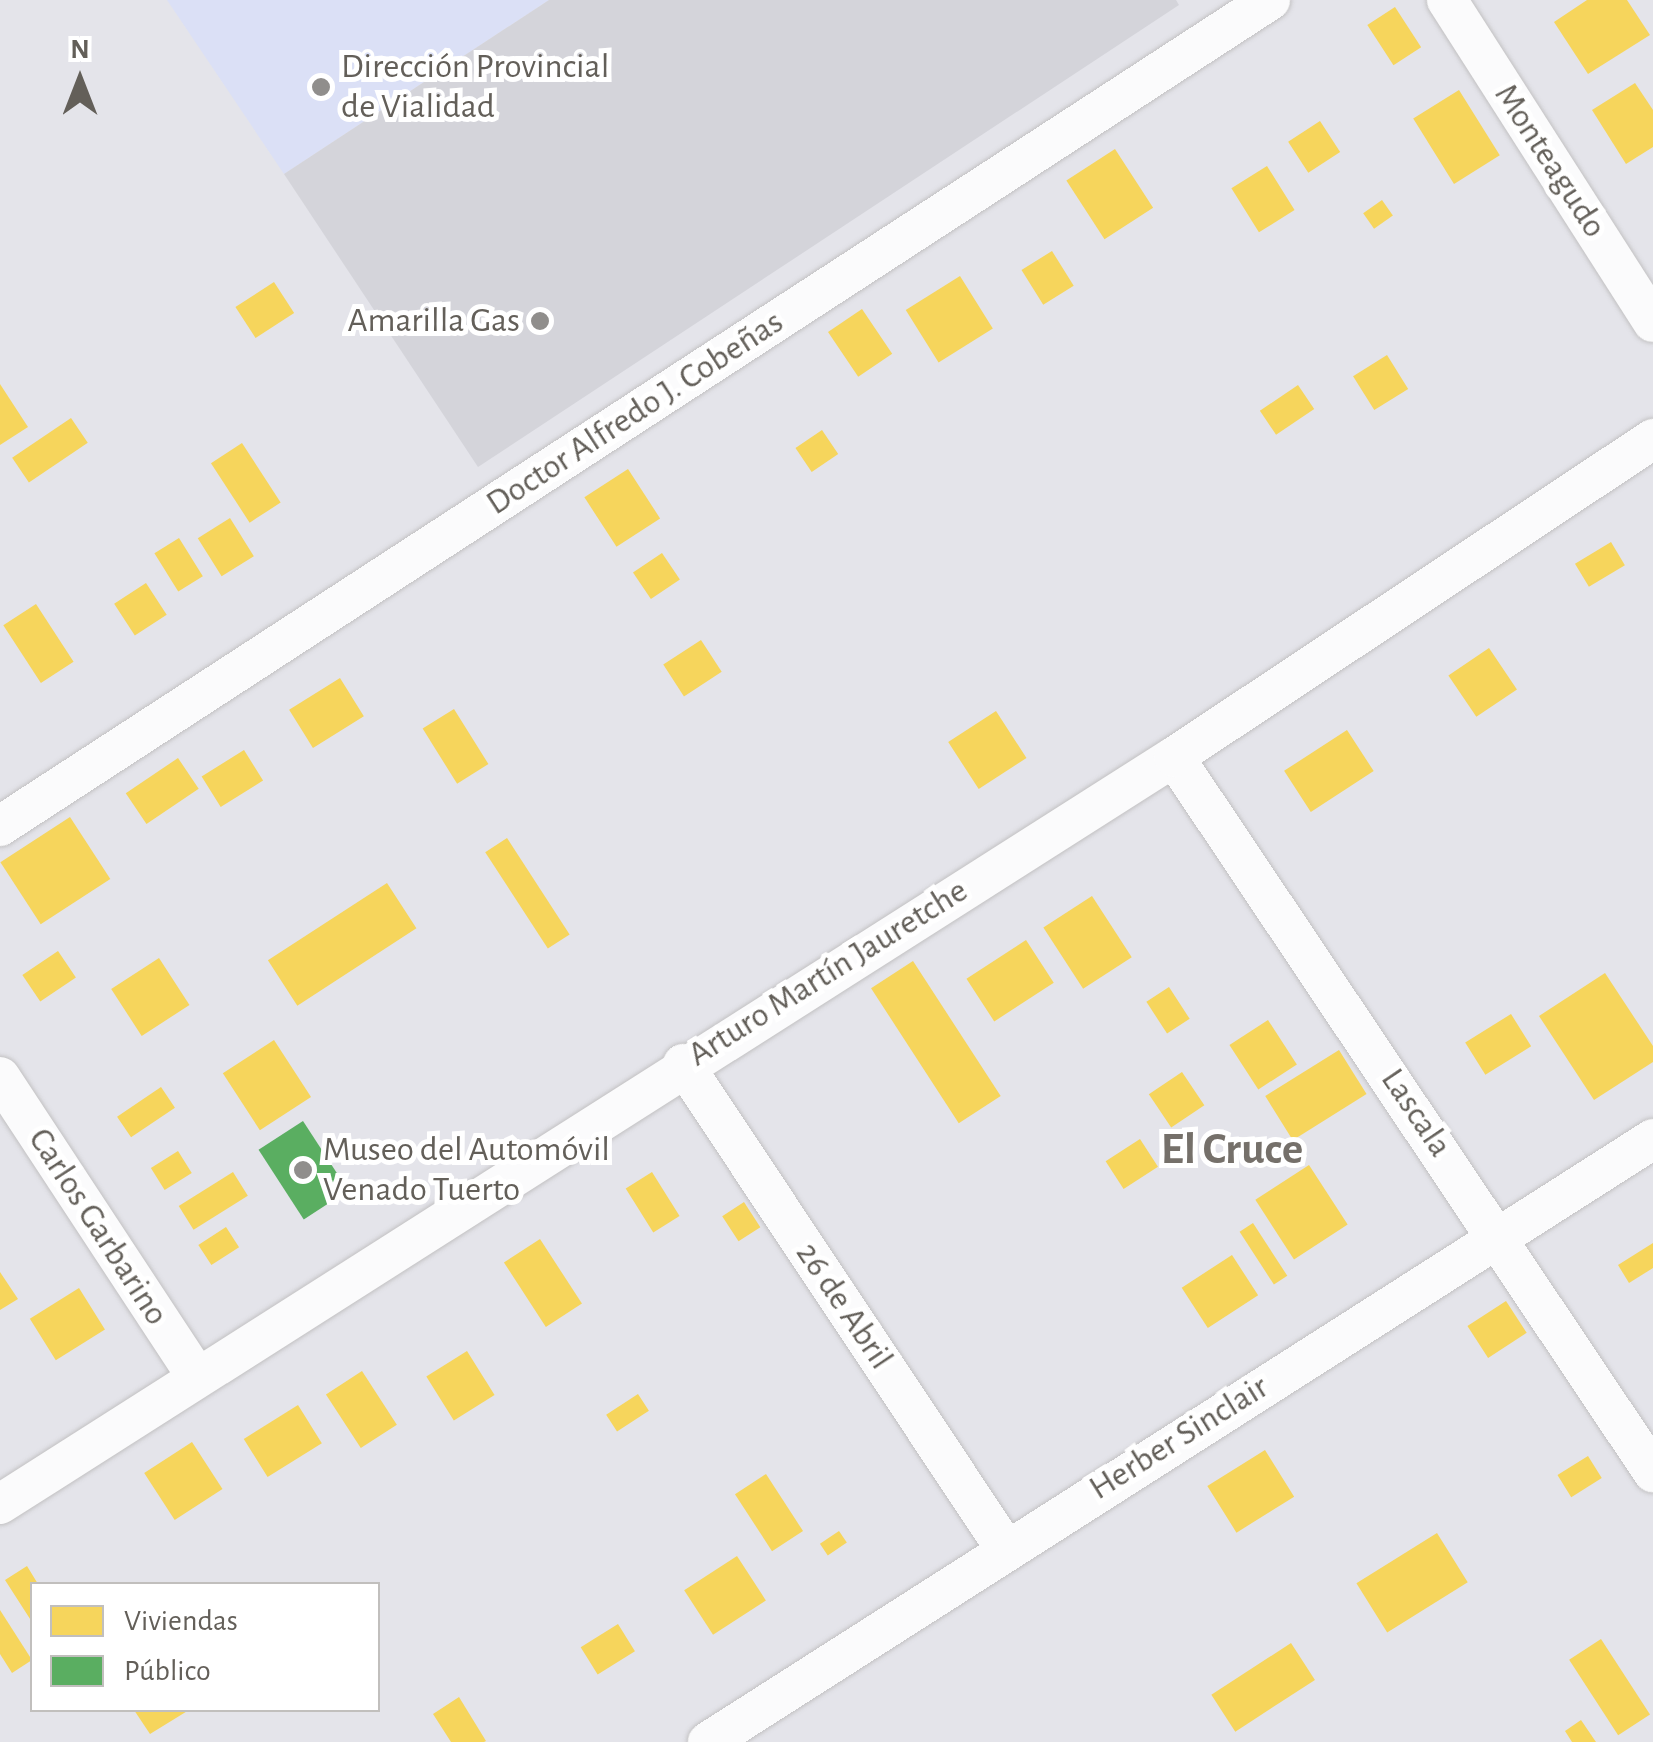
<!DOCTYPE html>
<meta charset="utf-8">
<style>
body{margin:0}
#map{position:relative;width:1653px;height:1742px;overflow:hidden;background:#e4e4ea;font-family:"Alegreya Sans",sans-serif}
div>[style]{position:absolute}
.commercial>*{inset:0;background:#dbe0f6}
.industrial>*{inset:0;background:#d4d4da}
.homes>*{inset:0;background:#f6d55c;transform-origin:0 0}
.public>*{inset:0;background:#5aae61;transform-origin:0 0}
.roads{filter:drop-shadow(0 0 2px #c2c1c2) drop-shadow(0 0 2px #c2c1c2)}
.minor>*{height:40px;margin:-20px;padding:0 20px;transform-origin:20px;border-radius:20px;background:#fbfbfc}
.dots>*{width:28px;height:28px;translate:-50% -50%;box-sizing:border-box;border:5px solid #fff;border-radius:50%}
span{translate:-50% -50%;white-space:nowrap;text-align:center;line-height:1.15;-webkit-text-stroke:10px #fff;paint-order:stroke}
.poi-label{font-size:35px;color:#635f59}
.left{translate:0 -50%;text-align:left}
.right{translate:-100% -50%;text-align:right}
.street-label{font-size:35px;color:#635f59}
.district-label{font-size:45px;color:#75706a;font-weight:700}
.legend{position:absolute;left:30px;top:1582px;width:350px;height:130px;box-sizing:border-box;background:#fff;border:2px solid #c1bfbd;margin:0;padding:12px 18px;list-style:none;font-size:30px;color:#635f59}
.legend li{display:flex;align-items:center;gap:20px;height:50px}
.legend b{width:50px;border:2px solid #c1bfbd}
.north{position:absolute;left:30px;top:30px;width:100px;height:100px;-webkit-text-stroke:8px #fff;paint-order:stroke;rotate:0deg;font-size:28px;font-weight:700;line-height:40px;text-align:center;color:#635f59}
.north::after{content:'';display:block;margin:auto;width:35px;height:45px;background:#635f59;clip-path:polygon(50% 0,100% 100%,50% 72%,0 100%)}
</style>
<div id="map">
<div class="commercial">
<div style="clip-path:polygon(167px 0,549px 0,284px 174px)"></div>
</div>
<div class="industrial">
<div style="clip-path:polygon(549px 0,1176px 0,1179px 5px,478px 467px,284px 174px)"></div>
</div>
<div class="homes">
<div style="clip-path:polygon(1587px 0,1627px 0,1650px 35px,1588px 74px,1554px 22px)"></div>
<div style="left:1395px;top:7px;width:48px;height:33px;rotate:57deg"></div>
<div style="clip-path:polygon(1635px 83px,1653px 110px,1653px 147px,1626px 164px,1592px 110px)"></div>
<div style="left:1459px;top:90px;width:77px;height:54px;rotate:58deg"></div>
<div style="left:1320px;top:121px;width:37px;height:38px;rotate:57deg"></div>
<div style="left:1115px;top:149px;width:70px;height:58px;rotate:57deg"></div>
<div style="left:1267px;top:166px;width:52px;height:42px;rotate:58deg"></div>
<div style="left:1382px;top:200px;width:19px;height:23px;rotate:55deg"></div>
<div style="left:1052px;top:251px;width:41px;height:36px;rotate:58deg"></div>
<div style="left:960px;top:276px;width:62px;height:64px;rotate:58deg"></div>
<div style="left:274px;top:282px;width:37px;height:46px;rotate:57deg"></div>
<div style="left:862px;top:309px;width:54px;height:41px;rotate:56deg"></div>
<div style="left:1387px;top:355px;width:40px;height:40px;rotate:58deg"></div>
<div style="clip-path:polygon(0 384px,28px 427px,0 445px)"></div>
<div style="left:1298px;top:385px;width:29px;height:46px;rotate:56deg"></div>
<div style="left:71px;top:418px;width:30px;height:71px;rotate:56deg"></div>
<div style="left:822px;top:430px;width:29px;height:32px;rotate:56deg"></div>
<div style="left:242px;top:443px;width:71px;height:37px;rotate:57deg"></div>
<div style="left:628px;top:469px;width:59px;height:52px;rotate:57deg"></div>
<div style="left:230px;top:518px;width:45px;height:38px;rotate:58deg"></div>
<div style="left:179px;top:538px;width:45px;height:29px;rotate:58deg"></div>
<div style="left:1611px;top:542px;width:27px;height:42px;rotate:59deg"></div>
<div style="left:662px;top:553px;width:32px;height:35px;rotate:56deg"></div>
<div style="left:146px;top:583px;width:38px;height:38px;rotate:57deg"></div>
<div style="left:36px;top:604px;width:69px;height:39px;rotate:57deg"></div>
<div style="left:701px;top:640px;width:38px;height:45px;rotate:57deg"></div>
<div style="left:1489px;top:648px;width:50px;height:49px;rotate:56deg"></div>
<div style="left:340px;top:678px;width:45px;height:60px;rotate:58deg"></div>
<div style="left:454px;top:709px;width:65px;height:37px;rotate:58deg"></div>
<div style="left:996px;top:711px;width:56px;height:57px;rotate:57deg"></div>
<div style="left:1347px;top:730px;width:49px;height:75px;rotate:57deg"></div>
<div style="left:244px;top:750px;width:36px;height:50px;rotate:58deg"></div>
<div style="left:178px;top:758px;width:37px;height:63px;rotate:56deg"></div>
<div style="left:70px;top:817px;width:74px;height:83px;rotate:57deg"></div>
<div style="left:507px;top:838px;width:115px;height:26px;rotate:57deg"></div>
<div style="left:387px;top:883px;width:54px;height:142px;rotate:57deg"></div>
<div style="left:1092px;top:896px;width:73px;height:58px;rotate:57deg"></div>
<div style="left:1026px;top:940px;width:51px;height:71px;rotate:57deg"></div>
<div style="left:58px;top:951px;width:32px;height:43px;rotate:56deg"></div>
<div style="left:159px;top:958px;width:56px;height:57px;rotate:57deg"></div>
<div style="left:913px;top:961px;width:161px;height:50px;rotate:57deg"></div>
<div style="clip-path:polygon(1605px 973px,1653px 1046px,1653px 1062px,1594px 1100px,1539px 1016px)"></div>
<div style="left:1169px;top:987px;width:38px;height:27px;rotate:57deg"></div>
<div style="left:1511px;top:1014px;width:38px;height:54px;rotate:58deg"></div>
<div style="left:1268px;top:1020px;width:53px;height:46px;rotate:57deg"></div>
<div style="left:274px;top:1040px;width:68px;height:61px;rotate:57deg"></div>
<div style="left:1339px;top:1050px;width:52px;height:87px;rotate:58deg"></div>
<div style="left:1182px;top:1072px;width:40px;height:40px;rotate:56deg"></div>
<div style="left:161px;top:1087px;width:25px;height:53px;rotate:56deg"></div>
<div style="left:1140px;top:1139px;width:33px;height:41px;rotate:57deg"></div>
<div style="left:178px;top:1151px;width:26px;height:32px;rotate:58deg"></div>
<div style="left:1309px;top:1165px;width:71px;height:64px;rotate:57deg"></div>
<div style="left:233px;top:1172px;width:28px;height:64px;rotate:58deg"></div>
<div style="left:652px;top:1172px;width:52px;height:31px;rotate:58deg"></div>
<div style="left:744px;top:1202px;width:30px;height:26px;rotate:57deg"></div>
<div style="left:1253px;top:1223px;width:63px;height:16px;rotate:57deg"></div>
<div style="left:226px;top:1227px;width:24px;height:33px;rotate:57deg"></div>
<div style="left:540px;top:1239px;width:77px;height:43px;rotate:57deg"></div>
<div style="clip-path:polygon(1653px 1243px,1653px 1268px,1629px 1283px,1618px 1265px)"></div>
<div style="left:1232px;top:1255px;width:48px;height:60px;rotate:57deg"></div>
<div style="clip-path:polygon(0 1272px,18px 1299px,0 1310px)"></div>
<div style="left:79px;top:1288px;width:49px;height:58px;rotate:58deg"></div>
<div style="left:1506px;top:1301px;width:38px;height:46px;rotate:57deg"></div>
<div style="left:467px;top:1351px;width:52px;height:48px;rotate:58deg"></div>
<div style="left:362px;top:1371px;width:64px;height:43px;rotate:57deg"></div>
<div style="left:638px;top:1394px;width:20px;height:38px;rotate:57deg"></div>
<div style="left:298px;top:1405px;width:45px;height:64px;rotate:58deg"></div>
<div style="left:192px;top:1442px;width:56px;height:57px;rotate:57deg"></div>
<div style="left:1265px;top:1450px;width:55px;height:68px;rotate:58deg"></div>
<div style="left:1588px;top:1456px;width:26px;height:36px;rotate:58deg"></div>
<div style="left:766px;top:1474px;width:68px;height:37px;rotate:57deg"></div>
<div style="left:839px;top:1531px;width:14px;height:23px;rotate:56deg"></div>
<div style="left:1437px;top:1533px;width:58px;height:95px;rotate:58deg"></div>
<div style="left:737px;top:1556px;width:53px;height:63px;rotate:57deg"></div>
<div style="clip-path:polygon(27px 1566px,38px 1584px,32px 1584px,32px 1622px,5px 1580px)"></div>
<div style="clip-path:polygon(0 1610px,32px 1660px,12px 1673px,0 1654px)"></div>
<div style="left:618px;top:1624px;width:32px;height:44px;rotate:58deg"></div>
<div style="left:1601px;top:1639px;width:90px;height:38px;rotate:57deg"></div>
<div style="left:1291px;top:1643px;width:44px;height:95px;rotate:57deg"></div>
<div style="clip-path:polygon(459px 1697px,486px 1741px,484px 1742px,451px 1742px,433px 1714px)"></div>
<div style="clip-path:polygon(134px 1710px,189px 1710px,150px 1734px)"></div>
<div style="clip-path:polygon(1581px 1720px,1596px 1742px,1572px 1742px,1565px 1731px)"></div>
</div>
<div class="public">
<div style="left:303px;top:1121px;width:83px;height:53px;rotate:57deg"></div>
</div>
<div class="roads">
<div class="minor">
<div style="left:1447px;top:0;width:382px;rotate:57.4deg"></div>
<div style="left:1174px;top:757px;width:861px;rotate:56.18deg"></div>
<div style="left:0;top:826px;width:1515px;rotate:-33.04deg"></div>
<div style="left:683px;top:1064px;width:581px;rotate:56.36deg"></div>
<div style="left:0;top:1077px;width:359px;rotate:56.7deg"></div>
<div style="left:0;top:1504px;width:1392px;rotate:-32.47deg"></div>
<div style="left:1174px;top:757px;width:575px;rotate:-33.58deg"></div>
<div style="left:708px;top:1742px;width:1121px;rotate:-32.54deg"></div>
</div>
</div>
<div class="dots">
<div style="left:321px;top:87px;background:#908e8c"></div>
<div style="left:540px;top:321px;background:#908e8c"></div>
<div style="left:303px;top:1170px;background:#908e8c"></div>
</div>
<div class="poi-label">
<span class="left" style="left:341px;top:87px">Dirección Provincial<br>de Vialidad</span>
<span class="right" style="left:520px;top:321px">Amarilla Gas</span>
<span class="left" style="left:323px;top:1170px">Museo del Automóvil<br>Venado Tuerto</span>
</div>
<div class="street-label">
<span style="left:1550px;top:161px;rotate:57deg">Monteagudo</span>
<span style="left:635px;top:413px;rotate:-33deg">Doctor Alfredo J. Cobeñas</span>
<span style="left:828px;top:973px;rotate:-32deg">Arturo Martín Jauretche</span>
<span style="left:1416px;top:1113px;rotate:56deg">Lascala</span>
<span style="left:98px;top:1227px;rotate:57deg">Carlos Garbarino</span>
<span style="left:844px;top:1306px;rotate:56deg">26 de Abril</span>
<span style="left:1179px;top:1438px;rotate:-32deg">Herber Sinclair</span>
</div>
<div class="district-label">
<span style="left:1232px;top:1150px">El Cruce</span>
</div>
<ul class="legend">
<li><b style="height:28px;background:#f6d55c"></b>Viviendas</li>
<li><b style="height:28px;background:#5aae61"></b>Público</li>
</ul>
<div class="north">N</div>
</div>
